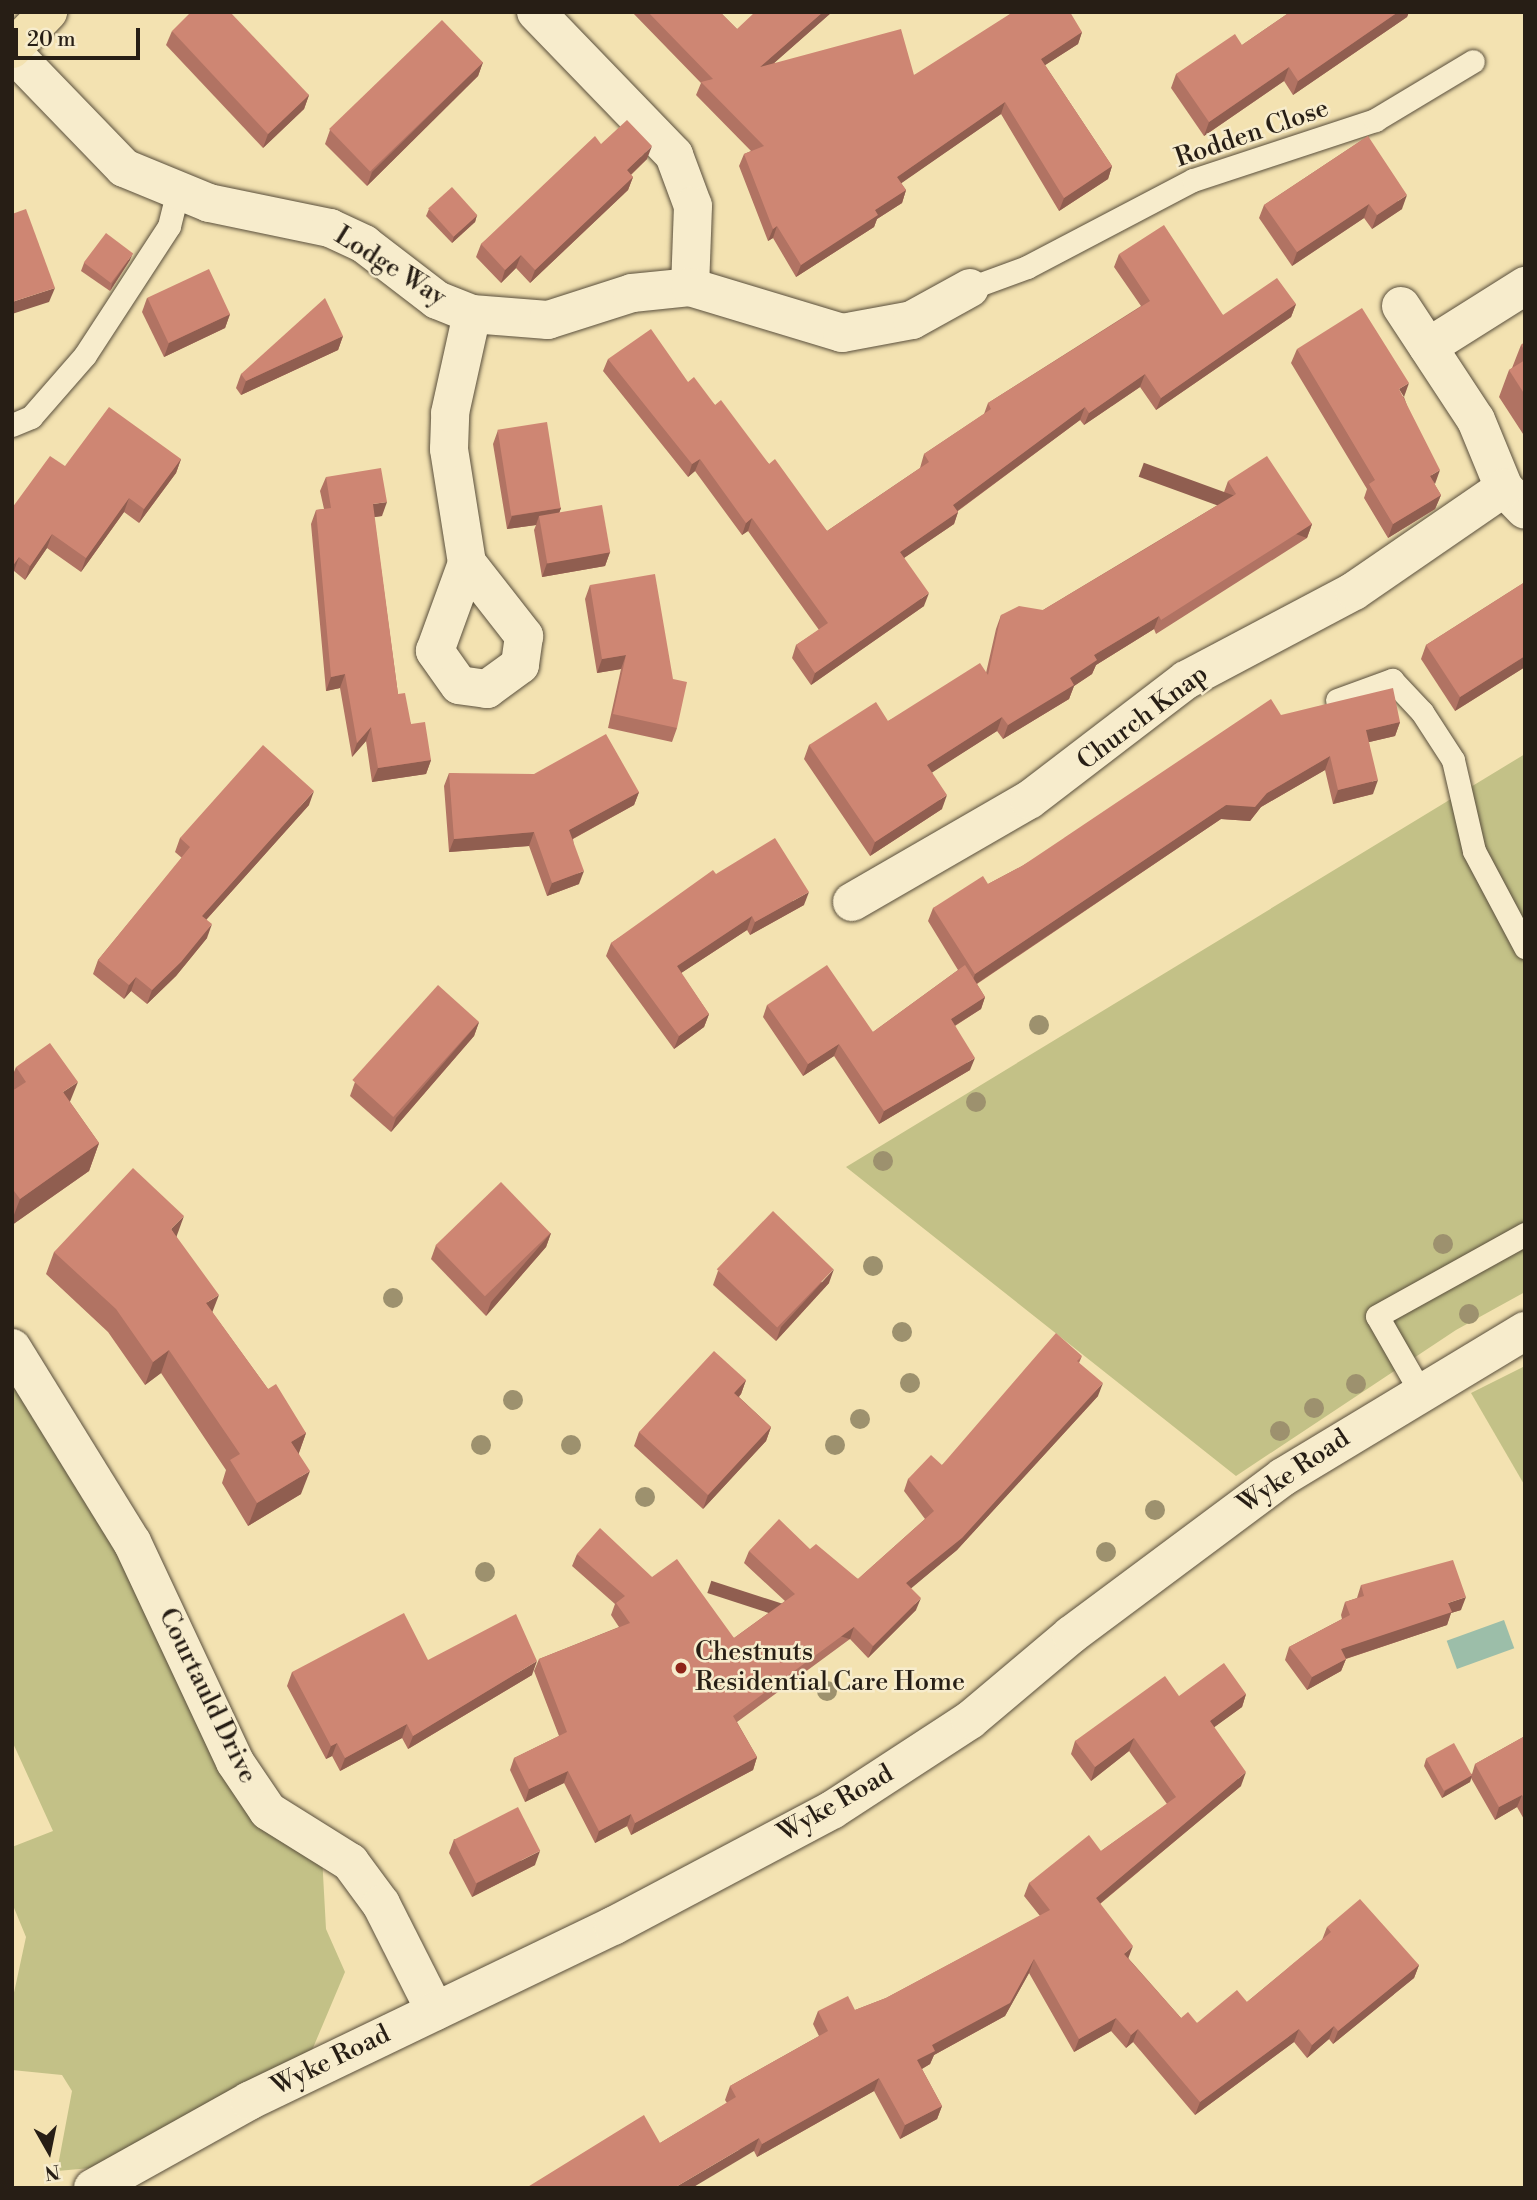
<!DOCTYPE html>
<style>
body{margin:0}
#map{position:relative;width:1537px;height:2200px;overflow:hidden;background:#f3e2b1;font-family:"Libre Bodoni",serif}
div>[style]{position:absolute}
.green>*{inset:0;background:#c3c187}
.water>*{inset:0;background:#9cbea9;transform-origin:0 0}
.roads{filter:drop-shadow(0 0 2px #5a4f3c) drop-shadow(0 0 2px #5a4f3c)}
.service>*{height:23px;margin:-11.5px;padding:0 11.5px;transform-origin:11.5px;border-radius:11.5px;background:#f7eccc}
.minor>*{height:38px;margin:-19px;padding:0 19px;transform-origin:19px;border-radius:19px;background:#f7eccc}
.secondary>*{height:38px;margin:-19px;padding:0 19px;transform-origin:19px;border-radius:19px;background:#f7eccc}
.trunk>*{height:38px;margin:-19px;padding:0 19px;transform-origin:19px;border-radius:19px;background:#f3e2b1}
.trees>*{width:20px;height:20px;margin:-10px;border-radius:50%;background:#9d916e}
.wall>*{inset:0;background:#b17363}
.shaded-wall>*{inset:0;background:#905e50;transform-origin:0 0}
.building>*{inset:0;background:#ce8673;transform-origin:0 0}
.dots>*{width:19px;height:19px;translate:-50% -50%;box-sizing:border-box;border:4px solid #f7eccc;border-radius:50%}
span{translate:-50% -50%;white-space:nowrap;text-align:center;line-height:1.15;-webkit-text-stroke:5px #f7eccc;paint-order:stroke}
.street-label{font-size:26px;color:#271e15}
.poi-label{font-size:26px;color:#271e15}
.left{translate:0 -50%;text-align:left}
.frame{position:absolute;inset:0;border:14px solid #271e15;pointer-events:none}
.north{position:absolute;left:14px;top:2116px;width:70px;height:70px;-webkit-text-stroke:5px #f7eccc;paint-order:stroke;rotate:171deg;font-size:19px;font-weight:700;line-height:28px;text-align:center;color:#271e15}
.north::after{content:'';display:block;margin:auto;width:24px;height:32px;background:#271e15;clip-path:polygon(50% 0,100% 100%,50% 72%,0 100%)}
.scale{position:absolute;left:14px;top:28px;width:126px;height:32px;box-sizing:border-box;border:4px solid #271e15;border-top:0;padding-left:9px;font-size:21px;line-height:24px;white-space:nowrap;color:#271e15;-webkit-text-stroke:5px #f7eccc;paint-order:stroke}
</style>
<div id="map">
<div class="green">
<div style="clip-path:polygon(1525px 754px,1525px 1292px,1456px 1330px,1236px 1476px,846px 1167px)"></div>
<div style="clip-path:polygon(1525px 1366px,1525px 1486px,1471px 1393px)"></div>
<div style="clip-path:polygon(12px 1368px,163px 1625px,322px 1856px,326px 1929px,345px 1972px,310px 2055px,91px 2168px,57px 2171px,72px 2091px,62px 2075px,12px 2070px,12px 2002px,26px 1937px,12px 1903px,12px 1847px,53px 1831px,12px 1741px)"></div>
</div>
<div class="water">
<div style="left:1504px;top:1620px;width:30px;height:61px;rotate:70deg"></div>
</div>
<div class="roads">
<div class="service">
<div style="left:970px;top:288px;width:61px;rotate:-20.2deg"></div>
<div style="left:1027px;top:267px;width:187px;rotate:-27.7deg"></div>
<div style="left:1193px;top:180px;width:192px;rotate:-18.2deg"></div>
<div style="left:1375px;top:120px;width:114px;rotate:-31deg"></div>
<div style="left:12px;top:425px;width:21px;rotate:-23deg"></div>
<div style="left:31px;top:417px;width:82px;rotate:-48.9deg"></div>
<div style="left:85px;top:355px;width:154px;rotate:-56.9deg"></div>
<div style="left:169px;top:226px;width:34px;rotate:-76deg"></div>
<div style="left:1337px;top:700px;width:59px;rotate:-20deg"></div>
<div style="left:1392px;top:680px;width:44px;rotate:46.8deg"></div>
<div style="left:1422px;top:712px;width:57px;rotate:57.1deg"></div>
<div style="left:1453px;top:760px;width:93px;rotate:77deg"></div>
<div style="left:1474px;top:851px;width:109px;rotate:62deg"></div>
<div style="left:1420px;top:1391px;width:86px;rotate:-119.8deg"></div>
<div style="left:1377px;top:1316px;width:169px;rotate:-29deg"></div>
</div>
<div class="minor">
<div style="left:536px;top:12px;width:199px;rotate:46deg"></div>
<div style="left:674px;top:155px;width:54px;rotate:69.6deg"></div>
<div style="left:693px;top:206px;width:81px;rotate:92.1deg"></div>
<div style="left:12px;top:52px;width:161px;rotate:46deg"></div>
<div style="left:124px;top:168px;width:92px;rotate:22.4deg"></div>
<div style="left:209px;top:203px;width:124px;rotate:11.7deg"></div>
<div style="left:330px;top:228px;width:38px;rotate:25deg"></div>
<div style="left:364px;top:244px;width:92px;rotate:37.5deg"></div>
<div style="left:437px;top:300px;width:38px;rotate:22deg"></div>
<div style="left:472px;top:314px;width:76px;rotate:4.5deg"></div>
<div style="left:548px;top:320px;width:88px;rotate:-17.8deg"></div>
<div style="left:632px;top:293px;width:58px;rotate:-5.9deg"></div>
<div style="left:690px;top:287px;width:159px;rotate:16.8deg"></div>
<div style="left:842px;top:333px;width:71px;rotate:-10.5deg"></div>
<div style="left:912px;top:320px;width:66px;rotate:-28.9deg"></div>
<div style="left:1401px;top:306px;width:136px;rotate:56.7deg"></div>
<div style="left:1476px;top:420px;width:74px;rotate:67.6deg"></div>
<div style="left:1504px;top:488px;width:30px;rotate:46deg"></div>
<div style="left:1428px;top:347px;width:115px;rotate:-32.2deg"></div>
<div style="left:467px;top:563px;width:93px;rotate:52deg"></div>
<div style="left:524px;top:636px;width:29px;rotate:98deg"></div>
<div style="left:520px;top:665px;width:41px;rotate:144deg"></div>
<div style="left:487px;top:689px;width:28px;rotate:-172deg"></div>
<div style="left:459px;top:685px;width:42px;rotate:-125.2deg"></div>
<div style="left:435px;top:651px;width:94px;rotate:-70deg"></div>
<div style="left:467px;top:563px;width:115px;rotate:-99deg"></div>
<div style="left:449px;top:449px;width:36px;rotate:-88deg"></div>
<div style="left:450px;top:413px;width:101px;rotate:-77.5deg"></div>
<div style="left:852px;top:902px;width:204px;rotate:-30deg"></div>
<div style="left:1029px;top:800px;width:198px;rotate:-37.4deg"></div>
<div style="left:1186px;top:680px;width:190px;rotate:-27.9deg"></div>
<div style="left:1354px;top:591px;width:182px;rotate:-34.5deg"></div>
<div style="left:12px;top:1348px;width:228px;rotate:58.3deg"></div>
<div style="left:132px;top:1542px;width:243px;rotate:64.9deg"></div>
<div style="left:235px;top:1762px;width:59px;rotate:56deg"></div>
<div style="left:268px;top:1811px;width:97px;rotate:31.9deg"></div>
<div style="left:350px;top:1862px;width:52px;rotate:53.6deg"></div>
<div style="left:381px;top:1904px;width:120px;rotate:63.2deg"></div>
</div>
<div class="secondary">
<div style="left:93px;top:2188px;width:179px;rotate:-29.1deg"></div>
<div style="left:249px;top:2101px;width:404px;rotate:-25.7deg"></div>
<div style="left:613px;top:1926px;width:248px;rotate:-27.9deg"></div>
<div style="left:832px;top:1810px;width:165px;rotate:-33.1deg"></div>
<div style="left:970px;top:1720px;width:132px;rotate:-40.1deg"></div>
<div style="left:1071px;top:1635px;width:264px;rotate:-36.7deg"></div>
<div style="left:1283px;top:1477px;width:283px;rotate:-31.1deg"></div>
</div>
<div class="trunk">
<div style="left:12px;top:49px;width:52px;rotate:-45.8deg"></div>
</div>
</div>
<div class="trees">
<div style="left:1039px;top:1025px"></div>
<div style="left:976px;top:1102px"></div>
<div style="left:883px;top:1161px"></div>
<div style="left:1443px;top:1244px"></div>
<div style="left:873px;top:1266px"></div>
<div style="left:393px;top:1298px"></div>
<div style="left:1469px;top:1314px"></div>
<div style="left:902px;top:1332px"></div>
<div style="left:910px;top:1383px"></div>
<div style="left:1356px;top:1384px"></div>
<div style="left:513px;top:1400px"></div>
<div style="left:1314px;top:1408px"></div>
<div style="left:860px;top:1419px"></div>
<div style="left:1280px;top:1431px"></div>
<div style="left:481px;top:1445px"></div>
<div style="left:571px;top:1445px"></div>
<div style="left:835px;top:1445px"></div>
<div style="left:645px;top:1497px"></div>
<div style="left:1155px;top:1510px"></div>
<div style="left:1106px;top:1552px"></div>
<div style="left:485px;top:1572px"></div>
<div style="left:827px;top:1691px"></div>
</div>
<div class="wall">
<div style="clip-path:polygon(632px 12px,720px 12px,737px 29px,832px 12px,774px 63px,914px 75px,1082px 32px,1078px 44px,1045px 65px,1112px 166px,1108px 179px,1059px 211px,1001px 114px,901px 183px,906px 190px,902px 203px,877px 219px,874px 227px,796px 277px,773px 238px,768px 241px,739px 166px,744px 154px,751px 151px,696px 95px,701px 83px)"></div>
<div style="clip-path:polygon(1290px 12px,1409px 12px,1407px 17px,1293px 95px,1284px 81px,1204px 136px,1171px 88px,1176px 74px,1242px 45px)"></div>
<div style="clip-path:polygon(172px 31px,309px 95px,304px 109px,263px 148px,166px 45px)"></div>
<div style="clip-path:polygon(483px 62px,478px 76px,367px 186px,325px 144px,330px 130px)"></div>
<div style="clip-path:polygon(1368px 136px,1402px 209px,1372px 229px,1364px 218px,1292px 266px,1259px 218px,1264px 205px)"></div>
<div style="clip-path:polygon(601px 144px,647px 159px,631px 175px,633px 177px,628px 190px,530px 283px,516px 268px,501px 283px,476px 257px,481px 244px)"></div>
<div style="clip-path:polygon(429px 209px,477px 215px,475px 222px,452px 243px,426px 216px)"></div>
<div style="clip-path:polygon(1119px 254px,1223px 315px,1296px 304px,1291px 317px,1156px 410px,1140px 387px,1084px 425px,1080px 420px,958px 511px,958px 512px,954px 524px,904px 558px,924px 606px,811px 685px,792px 658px,796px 645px,819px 630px,748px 531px,742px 535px,695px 471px,688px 477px,603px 371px,608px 359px,688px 382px,715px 405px,769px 464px,827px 531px,920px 468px,924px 454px,984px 414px,988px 403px,1141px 306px,1114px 267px)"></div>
<div style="clip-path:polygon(130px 260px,110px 291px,81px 271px,84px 263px)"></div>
<div style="clip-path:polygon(147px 298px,230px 314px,225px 328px,164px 357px,142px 312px)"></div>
<div style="clip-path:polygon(343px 336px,338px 350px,241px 395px,236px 388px,241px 374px)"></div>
<div style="clip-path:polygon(1525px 342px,1525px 437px,1499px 397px,1509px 370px,1512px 368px,1521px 345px)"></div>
<div style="clip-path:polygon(1297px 349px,1404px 397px,1435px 485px,1441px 495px,1435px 509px,1388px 538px,1364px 498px,1367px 489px,1291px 363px)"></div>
<div style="clip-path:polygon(498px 430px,561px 508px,559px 513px,610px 552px,605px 566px,542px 577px,534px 530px,536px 525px,507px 529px,493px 444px)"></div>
<div style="clip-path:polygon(181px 459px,176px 473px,139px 523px,124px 512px,81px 572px,47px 548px,25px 580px,14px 571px,12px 574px,12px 508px,65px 466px)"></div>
<div style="clip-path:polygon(326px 477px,382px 516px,374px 517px,398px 694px,411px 724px,431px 760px,426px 774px,372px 782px,366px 741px,352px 757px,340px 688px,326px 691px,311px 524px,316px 510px,324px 509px,320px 491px)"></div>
<div style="clip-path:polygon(1228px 481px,1312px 524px,1307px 538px,1156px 634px,1154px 629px,1096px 665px,1092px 674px,1074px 686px,1069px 699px,1003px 739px,997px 731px,932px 772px,942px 809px,870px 856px,804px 759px,809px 745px,888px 721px,986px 673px,996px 629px,1001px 615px,1043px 610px,1226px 500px,1223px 495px)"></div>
<div style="clip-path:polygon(1525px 582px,1525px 667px,1455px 711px,1421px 659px,1426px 645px)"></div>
<div style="clip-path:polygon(590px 585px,677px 728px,672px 742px,608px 728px,621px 669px,597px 673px,585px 599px)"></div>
<div style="clip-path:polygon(1281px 715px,1400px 722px,1395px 736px,1369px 742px,1373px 794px,1333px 804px,1325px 770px,1261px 807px,1250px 821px,1221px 819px,977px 984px,985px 997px,981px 1009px,955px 1026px,970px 1070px,879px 1124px,834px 1056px,803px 1076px,763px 1017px,767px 1005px,873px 1032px,958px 970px,928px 921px,933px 908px,988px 884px,1022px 866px)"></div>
<div style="clip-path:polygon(449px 773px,639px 792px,634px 805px,573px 839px,579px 884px,547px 896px,529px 846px,449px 852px,444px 786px)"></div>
<div style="clip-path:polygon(309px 805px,206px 920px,207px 938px,176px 976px,147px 1004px,131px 991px,124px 999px,93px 974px,98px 960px,182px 858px,175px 852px,180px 838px)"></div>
<div style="clip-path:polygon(716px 874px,804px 905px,750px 935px,747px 930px,681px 973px,709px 1014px,704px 1027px,674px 1049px,606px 956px,611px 943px)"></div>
<div style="clip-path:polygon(479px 1022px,474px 1036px,391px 1132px,350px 1096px,355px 1082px)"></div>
<div style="clip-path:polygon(16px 1067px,70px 1102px,99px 1143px,89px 1171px,12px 1225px,12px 1077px)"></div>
<div style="clip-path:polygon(551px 1233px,546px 1247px,486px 1316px,431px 1259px,436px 1245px)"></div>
<div style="clip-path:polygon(176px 1236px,212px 1312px,268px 1389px,306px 1433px,299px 1453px,301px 1494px,248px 1526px,222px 1483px,226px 1470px,161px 1373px,145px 1385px,108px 1332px,46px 1274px,54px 1252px)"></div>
<div style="clip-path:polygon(718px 1271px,829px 1283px,776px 1341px,713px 1285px)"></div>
<div style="clip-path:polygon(1082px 1356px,1079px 1363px,1098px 1396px,957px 1550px,911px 1588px,916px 1610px,868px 1658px,850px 1639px,737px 1722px,757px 1757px,753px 1770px,631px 1835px,627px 1826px,595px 1843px,564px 1783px,525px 1802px,510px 1770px,514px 1758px,559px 1736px,534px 1671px,539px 1659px,619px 1627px,611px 1615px,615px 1604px,572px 1566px,577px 1554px,652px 1577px,734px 1638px,785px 1601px,744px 1563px,749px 1551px,810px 1549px,858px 1579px,925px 1519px,904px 1491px,908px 1479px,942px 1465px)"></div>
<div style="clip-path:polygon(746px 1380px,741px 1394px,739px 1397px,771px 1427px,766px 1441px,703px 1509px,634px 1446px,639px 1432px)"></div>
<div style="clip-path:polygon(1361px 1585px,1461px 1610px,1451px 1613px,1447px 1625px,1346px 1659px,1341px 1671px,1307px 1690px,1285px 1660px,1289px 1647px,1342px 1619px,1341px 1615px,1345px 1602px,1357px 1598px)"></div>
<div style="clip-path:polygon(428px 1660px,532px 1675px,408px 1749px,402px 1738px,340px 1771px,332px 1756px,326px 1759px,287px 1686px,292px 1672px)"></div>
<div style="clip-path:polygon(1246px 1694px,1242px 1707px,1214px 1727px,1241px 1786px,1100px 1904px,1129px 1959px,1181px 2018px,1197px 2023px,1247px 2002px,1322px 1940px,1327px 1927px,1419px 1965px,1414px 1978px,1333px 2044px,1329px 2039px,1307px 2058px,1294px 2042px,1195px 2115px,1133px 2042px,1126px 2048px,1111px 2031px,1074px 2052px,1029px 1973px,1005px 2016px,934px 2055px,930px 2064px,922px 2069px,942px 2106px,937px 2119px,900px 2139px,874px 2091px,757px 2157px,754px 2151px,660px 2143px,727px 2103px,725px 2100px,730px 2086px,819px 2036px,813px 2024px,818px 2011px,855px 2010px,886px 1998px,1040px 1916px,1024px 1896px,1029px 1883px,1101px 1851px,1167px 1804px,1129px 1751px,1091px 1781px,1071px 1754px,1075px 1741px,1179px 1696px)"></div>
<div style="clip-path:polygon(1525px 1736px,1525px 1821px,1517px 1807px,1495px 1820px,1471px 1778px,1470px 1782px,1442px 1798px,1424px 1766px,1426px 1759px,1472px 1774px,1475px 1764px)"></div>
<div style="clip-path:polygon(454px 1839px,535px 1865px,472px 1897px,449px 1853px)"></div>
</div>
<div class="shaded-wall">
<div style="clip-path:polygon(823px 12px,832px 12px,756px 79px,760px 67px)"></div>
<div style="clip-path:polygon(1398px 12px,1409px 12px,1407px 17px,1293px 95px,1298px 81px)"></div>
<div style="clip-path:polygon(1082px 32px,1078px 44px,1036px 71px,1041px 59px)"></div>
<div style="clip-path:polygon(483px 62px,478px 76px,367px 186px,372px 172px)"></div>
<div style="clip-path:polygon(1289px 67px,1284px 81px,1204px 136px,1209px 122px)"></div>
<div style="clip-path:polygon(309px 95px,304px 109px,263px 148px,268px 134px)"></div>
<div style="clip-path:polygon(1005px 102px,1001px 114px,893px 189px,897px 177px)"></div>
<div style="clip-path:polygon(652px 146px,647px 159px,622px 183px,627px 170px)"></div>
<div style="clip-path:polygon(1112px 166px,1108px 179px,1059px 211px,1064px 198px)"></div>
<div style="clip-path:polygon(633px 177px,628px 190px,530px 283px,535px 270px)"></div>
<div style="clip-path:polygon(906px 190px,902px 203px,877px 219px,874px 227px,796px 277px,801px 265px,875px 210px)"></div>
<div style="clip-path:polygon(1407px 195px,1402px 209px,1372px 229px,1377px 215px)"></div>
<div style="clip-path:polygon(1369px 204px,1364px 218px,1292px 266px,1297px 252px)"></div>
<div style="clip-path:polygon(477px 215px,475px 222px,452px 243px,454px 236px)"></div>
<div style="clip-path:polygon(777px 226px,773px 238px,768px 241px,773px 229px)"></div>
<div style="clip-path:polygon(133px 253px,130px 260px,110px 291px,112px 284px)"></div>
<div style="clip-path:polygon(521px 255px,516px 268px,501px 283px,505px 270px)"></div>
<div style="clip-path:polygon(55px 288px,49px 302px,12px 314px,12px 302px)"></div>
<div style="clip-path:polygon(1296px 304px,1291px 317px,1156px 410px,1161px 398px)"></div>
<div style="clip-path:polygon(230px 314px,225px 328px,164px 357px,169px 343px)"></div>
<div style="clip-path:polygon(343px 336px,338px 350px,241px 395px,246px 381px)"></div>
<div style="clip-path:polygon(1145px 374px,1140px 387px,1084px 425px,1089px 413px)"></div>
<div style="clip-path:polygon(1409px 383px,1404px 397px,1399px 389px)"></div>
<div style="clip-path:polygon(1085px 407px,1080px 420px,949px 517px,953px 505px)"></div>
<div style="clip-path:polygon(181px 459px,176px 473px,139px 523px,144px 509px)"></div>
<div style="clip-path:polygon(700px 459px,695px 471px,688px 477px,692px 464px)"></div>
<div style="clip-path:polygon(1440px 470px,1435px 484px,1430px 476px)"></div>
<div style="clip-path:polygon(1441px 495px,1435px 509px,1388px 538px,1393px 524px)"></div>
<div style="clip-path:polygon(129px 498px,124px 512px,81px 572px,86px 558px)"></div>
<div style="clip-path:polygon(387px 502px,382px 516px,368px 518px,373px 504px)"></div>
<div style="clip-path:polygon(561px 508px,556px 522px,539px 516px,536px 525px,507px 529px,512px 516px)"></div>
<div style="clip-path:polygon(958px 512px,954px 524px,895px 564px,900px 552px)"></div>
<div style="clip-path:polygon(752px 518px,748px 531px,742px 535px,746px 523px)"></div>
<div style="left:1312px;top:524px;width:15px;height:179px;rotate:110deg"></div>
<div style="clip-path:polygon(52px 534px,47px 548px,25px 580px,30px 566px)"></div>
<div style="clip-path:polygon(610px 552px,605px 566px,542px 577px,547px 563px)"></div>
<div style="clip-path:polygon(19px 557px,14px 571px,12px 574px,12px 567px)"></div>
<div style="clip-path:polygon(929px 593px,924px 606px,811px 685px,815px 673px)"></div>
<div style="clip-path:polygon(1159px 616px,1154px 629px,1096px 665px,1092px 674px,1074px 686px,1069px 699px,1003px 739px,1008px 725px,1070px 678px,1094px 655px)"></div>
<div style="clip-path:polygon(626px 655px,621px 669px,597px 673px,602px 659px)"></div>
<div style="clip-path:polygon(1525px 656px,1525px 667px,1455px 711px,1460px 697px)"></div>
<div style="clip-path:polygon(345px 674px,340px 688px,326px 691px,331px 677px)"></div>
<div style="clip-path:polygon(1002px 717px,997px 731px,922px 779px,927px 765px)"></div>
<div style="clip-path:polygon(1400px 722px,1395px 736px,1361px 744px,1366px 730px)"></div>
<div style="clip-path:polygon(371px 727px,366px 741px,352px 757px,357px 743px)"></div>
<div style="clip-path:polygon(1330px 756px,1325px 770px,1261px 807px,1250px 821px,1221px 819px,970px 988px,975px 974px,1226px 805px,1267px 793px)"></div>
<div style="clip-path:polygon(431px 760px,426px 774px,372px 782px,378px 768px)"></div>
<div style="clip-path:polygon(1378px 780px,1373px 794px,1333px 804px,1338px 790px)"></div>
<div style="clip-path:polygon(314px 791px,309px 805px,197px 930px,202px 916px)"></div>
<div style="clip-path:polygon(639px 792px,634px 805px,565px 843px,569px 830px)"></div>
<div style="clip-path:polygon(947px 795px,942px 809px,870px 856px,875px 842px)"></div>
<div style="clip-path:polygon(534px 832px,529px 846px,449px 852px,454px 839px)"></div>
<div style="clip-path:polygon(584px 871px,579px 884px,547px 896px,552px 883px)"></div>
<div style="clip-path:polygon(809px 892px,804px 905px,750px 935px,755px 922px)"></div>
<div style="clip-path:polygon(752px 916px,747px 930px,672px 979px,677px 966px)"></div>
<div style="clip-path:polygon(212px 924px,207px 938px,176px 976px,147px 1004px,152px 990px)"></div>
<div style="clip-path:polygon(136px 977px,131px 991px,124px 999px,129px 985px)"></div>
<div style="clip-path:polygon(985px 997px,981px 1009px,946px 1031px,951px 1019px)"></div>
<div style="clip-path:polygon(709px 1014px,704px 1027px,674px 1049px,679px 1036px)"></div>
<div style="clip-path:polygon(479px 1022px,474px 1036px,391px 1132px,396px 1118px)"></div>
<div style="clip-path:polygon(839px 1044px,834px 1056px,803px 1076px,808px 1064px)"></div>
<div style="clip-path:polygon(975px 1058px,970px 1070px,879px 1124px,884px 1111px)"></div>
<div style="clip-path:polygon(78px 1082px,67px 1109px,63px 1092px)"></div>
<div style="clip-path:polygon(99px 1143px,89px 1171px,12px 1225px,12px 1220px,20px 1199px)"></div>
<div style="clip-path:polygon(184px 1216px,176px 1238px,171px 1229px)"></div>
<div style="clip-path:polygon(551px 1233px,546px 1247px,486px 1316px,491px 1302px)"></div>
<div style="clip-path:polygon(834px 1269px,829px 1283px,776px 1341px,781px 1327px)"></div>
<div style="clip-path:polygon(219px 1295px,210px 1318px,206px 1303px)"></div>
<div style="clip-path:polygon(169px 1350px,161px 1373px,145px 1385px,153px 1362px)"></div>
<div style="clip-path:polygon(746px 1380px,741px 1394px,729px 1407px,734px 1393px)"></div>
<div style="clip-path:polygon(1103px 1383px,1098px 1396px,957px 1550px,902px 1596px,906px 1583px)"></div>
<div style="clip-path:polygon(771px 1427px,766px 1441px,703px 1509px,708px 1495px)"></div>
<div style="clip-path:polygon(306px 1433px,298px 1455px,291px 1442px)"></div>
<div style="clip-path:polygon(310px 1471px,301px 1494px,248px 1526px,257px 1503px)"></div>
<div style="clip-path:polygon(1466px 1597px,1461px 1610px,1451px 1613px,1447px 1625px,1336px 1662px,1341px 1649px,1448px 1603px)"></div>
<div style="clip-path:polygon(921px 1598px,916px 1610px,868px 1658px,873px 1646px)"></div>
<div style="left:854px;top:1627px;width:13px;height:150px;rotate:108deg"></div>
<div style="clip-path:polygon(1346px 1659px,1341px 1671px,1307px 1690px,1312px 1677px)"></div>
<div style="clip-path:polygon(537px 1661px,532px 1675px,408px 1749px,413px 1736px)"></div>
<div style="clip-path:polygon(1246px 1694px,1242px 1707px,1205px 1734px,1210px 1721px)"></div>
<div style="clip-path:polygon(407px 1724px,402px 1738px,340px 1771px,345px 1758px)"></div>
<div style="clip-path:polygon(1134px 1738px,1129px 1751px,1091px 1781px,1095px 1767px)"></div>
<div style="clip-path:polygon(337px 1743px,332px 1756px,326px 1759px,331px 1746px)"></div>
<div style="clip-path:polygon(757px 1757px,753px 1770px,631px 1835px,635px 1823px)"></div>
<div style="clip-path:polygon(568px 1771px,564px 1783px,525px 1802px,529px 1789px)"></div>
<div style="clip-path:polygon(1246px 1772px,1241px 1786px,1091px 1911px,1096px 1898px)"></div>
<div style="clip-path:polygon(1472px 1775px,1470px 1782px,1442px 1798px,1445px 1791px)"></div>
<div style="clip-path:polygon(1522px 1795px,1517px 1807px,1495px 1820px,1499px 1807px)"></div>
<div style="clip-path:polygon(631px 1814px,627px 1826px,595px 1843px,599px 1831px)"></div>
<div style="clip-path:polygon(540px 1851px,535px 1865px,472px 1897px,477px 1883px)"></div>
<div style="clip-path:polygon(1133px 1946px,1128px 1959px,1124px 1954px)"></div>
<div style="clip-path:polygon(1034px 1959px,1029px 1973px,1005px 2016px,934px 2055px,930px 2064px,913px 2074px,917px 2060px,932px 2045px)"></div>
<div style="clip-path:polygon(1419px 1965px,1414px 1978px,1333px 2044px,1338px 2031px)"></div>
<div style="clip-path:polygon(1116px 2018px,1111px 2031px,1074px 2052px,1079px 2039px)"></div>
<div style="clip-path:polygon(1334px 2026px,1329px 2039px,1307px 2058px,1312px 2045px)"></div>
<div style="clip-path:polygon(1138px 2029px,1133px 2042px,1126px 2048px,1131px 2035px)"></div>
<div style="clip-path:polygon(1299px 2029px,1294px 2042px,1195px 2115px,1200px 2102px)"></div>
<div style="clip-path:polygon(879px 2078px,874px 2091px,757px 2157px,762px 2144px)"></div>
<div style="clip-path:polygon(942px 2106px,937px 2119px,900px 2139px,905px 2125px)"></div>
<div style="clip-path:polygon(759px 2138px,754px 2151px,692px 2188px,674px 2188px)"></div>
</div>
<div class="building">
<div style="clip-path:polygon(191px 12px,230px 12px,309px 95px,268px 134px,172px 31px)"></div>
<div style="clip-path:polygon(648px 12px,720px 12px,737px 29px,755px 12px,823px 12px,760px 67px,901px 29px,914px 75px,1013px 12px,1070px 12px,1082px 32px,1041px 59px,1112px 166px,1064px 198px,1005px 102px,897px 177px,906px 190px,875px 210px,878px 215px,801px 265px,777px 226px,773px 229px,744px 154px,764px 146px,701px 82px,713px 79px)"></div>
<div style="clip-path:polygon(1290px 12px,1398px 12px,1298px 81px,1289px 67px,1209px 122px,1176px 74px,1235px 34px,1242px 45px)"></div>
<div style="left:442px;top:20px;width:59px;height:157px;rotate:46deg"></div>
<div style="clip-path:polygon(627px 120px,652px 146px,627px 170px,633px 177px,535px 270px,521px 255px,505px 270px,481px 244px,595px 136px,601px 144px)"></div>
<div style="clip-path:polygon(1368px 136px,1407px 195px,1377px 215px,1369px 204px,1297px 252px,1264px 205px)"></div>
<div style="left:452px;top:187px;width:38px;height:32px;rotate:48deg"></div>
<div style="clip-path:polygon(26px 209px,55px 288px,12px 302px,12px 214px)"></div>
<div style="clip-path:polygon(1164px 225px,1223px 315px,1277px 278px,1296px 304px,1161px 398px,1145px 374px,1089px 413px,1085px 407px,953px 505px,958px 512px,900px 552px,929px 593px,815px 673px,796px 645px,828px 623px,752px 518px,746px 523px,700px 459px,692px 464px,608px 359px,651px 329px,688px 382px,694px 377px,715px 405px,721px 400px,769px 464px,775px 459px,827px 531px,929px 462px,924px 454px,991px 409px,988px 403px,1150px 301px,1119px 254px)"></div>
<div style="left:106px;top:233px;width:34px;height:37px;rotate:37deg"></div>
<div style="left:209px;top:269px;width:50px;height:68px;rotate:65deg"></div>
<div style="clip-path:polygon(325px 298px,343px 336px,246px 381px,241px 374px)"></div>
<div style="clip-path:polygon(1362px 308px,1409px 383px,1399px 389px,1440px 470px,1430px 476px,1441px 495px,1393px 524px,1369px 484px,1375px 480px,1297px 349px)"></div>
<div style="clip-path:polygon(1525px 342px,1525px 351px,1521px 345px)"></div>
<div style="clip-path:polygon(1525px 360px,1525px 395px,1509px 370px)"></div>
<div style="clip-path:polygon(109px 407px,181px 459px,144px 509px,129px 498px,86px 558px,52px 534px,30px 566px,19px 557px,12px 567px,12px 508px,50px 456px,65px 466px)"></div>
<div style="left:547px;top:422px;width:87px;height:50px;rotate:81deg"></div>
<div style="clip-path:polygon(1267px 456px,1312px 524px,1161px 620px,1159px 616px,1094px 655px,1097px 660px,1070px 678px,1074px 685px,1008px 725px,1002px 717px,927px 765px,947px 795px,875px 842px,809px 745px,876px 702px,888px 721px,980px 663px,988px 675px,1001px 615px,1019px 606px,1043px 610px,1142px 551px,1236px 494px,1228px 481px)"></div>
<div style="clip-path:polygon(381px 468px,387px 502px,373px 504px,398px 694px,405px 693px,411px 724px,425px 722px,431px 760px,378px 768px,371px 727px,357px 743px,345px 674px,331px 677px,316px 510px,331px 508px,326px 477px)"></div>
<div style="left:602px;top:505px;width:48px;height:64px;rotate:80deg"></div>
<div style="clip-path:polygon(655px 574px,673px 679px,687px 682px,677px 728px,613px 714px,626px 655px,602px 659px,590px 585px)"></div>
<div style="clip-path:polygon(1525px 582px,1525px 656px,1460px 697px,1426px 645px)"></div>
<div style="clip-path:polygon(1393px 688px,1400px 722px,1366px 730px,1378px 780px,1338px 790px,1330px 756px,1267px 793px,1255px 807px,1226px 805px,975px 974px,933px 908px,983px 876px,988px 884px,1022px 866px,1271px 699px,1281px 715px)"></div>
<div style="clip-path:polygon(606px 734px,639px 792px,569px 830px,584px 871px,552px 883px,534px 832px,454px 839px,449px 773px,534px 774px)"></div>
<div style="clip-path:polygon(263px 745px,314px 791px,202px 916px,212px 924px,181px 962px,152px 990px,136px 977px,129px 985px,98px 960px,190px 847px,180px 838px)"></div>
<div style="clip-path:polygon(775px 838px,809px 892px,755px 922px,752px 916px,677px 966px,709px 1014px,679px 1036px,611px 943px,713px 870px,716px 874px)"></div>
<div style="clip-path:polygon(827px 965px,873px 1032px,965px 965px,985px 997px,951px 1019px,975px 1058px,884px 1111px,839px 1044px,808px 1064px,767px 1005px)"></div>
<div style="left:438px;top:985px;width:55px;height:128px;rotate:42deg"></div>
<div style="clip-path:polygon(50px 1043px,78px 1082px,63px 1092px,99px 1143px,20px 1199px,14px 1191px,12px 1192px,12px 1091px,26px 1082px,16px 1067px)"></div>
<div style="clip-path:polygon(133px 1168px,184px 1216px,171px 1229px,219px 1295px,206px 1303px,268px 1389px,276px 1384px,306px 1433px,291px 1442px,310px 1471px,257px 1503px,230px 1460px,240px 1454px,169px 1350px,153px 1362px,116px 1309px,54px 1252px)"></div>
<div style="left:501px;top:1182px;width:71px;height:91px;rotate:46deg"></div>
<div style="left:773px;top:1211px;width:84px;height:81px;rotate:44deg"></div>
<div style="clip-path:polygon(1056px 1333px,1082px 1356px,1077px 1361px,1103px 1383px,962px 1538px,906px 1583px,921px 1598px,873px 1646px,854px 1627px,733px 1716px,757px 1757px,635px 1823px,631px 1814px,599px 1831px,568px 1771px,529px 1789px,514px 1758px,567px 1732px,539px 1659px,630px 1623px,616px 1603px,625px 1596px,577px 1554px,600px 1528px,652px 1577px,677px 1559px,734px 1638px,795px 1594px,749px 1551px,779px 1519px,810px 1549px,816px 1544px,858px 1579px,934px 1511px,908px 1479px,931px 1455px,942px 1465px)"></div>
<div style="clip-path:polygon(714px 1351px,746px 1380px,734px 1393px,771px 1427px,708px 1495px,639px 1432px)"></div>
<div style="clip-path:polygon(1453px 1560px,1466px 1597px,1448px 1603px,1452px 1612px,1341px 1649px,1346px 1659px,1312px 1677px,1289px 1647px,1350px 1615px,1345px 1602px,1364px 1596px,1361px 1585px)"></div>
<div style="clip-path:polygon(404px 1613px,428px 1660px,516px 1614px,537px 1661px,413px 1736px,407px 1724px,345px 1758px,337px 1743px,331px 1746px,292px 1672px)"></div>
<div style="clip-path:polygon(1224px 1663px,1246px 1694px,1210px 1721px,1246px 1772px,1096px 1898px,1133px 1946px,1124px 1954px,1181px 2018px,1188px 2012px,1197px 2023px,1237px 1990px,1247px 2002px,1331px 1932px,1327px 1927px,1360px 1899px,1419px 1965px,1338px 2031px,1334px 2026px,1312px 2045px,1299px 2029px,1200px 2102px,1138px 2029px,1131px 2035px,1116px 2018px,1079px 2039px,1034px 1959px,1010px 2003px,932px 2045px,935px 2051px,917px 2060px,942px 2106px,905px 2125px,879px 2078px,762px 2144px,759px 2138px,674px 2188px,526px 2188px,644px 2115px,660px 2143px,736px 2097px,730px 2086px,828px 2031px,818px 2011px,848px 1996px,855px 2010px,886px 1998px,1050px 1910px,1029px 1883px,1089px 1835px,1101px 1851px,1176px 1797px,1134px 1738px,1095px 1767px,1075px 1741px,1165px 1676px,1179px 1696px)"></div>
<div style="clip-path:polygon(1525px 1736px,1525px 1800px,1522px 1795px,1499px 1807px,1475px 1764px)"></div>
<div style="left:1454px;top:1743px;width:37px;height:32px;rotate:61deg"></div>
<div style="left:518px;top:1807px;width:49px;height:72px;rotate:63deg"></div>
</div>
<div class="dots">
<div style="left:681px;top:1668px;background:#8f2418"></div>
</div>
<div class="street-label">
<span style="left:1252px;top:134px;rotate:-19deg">Rodden Close</span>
<span style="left:390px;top:267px;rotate:32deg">Lodge Way</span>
<span style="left:1143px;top:718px;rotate:-37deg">Church Knap</span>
<span style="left:1294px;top:1472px;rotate:-34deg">Wyke Road</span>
<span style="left:207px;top:1696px;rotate:64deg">Courtauld Drive</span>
<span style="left:836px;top:1804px;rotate:-30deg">Wyke Road</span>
<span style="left:331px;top:2061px;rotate:-26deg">Wyke Road</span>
</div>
<div class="poi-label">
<span class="left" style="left:695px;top:1668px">Chestnuts<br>Residential Care Home</span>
</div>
<div class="frame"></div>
<div class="north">N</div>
<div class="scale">20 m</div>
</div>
